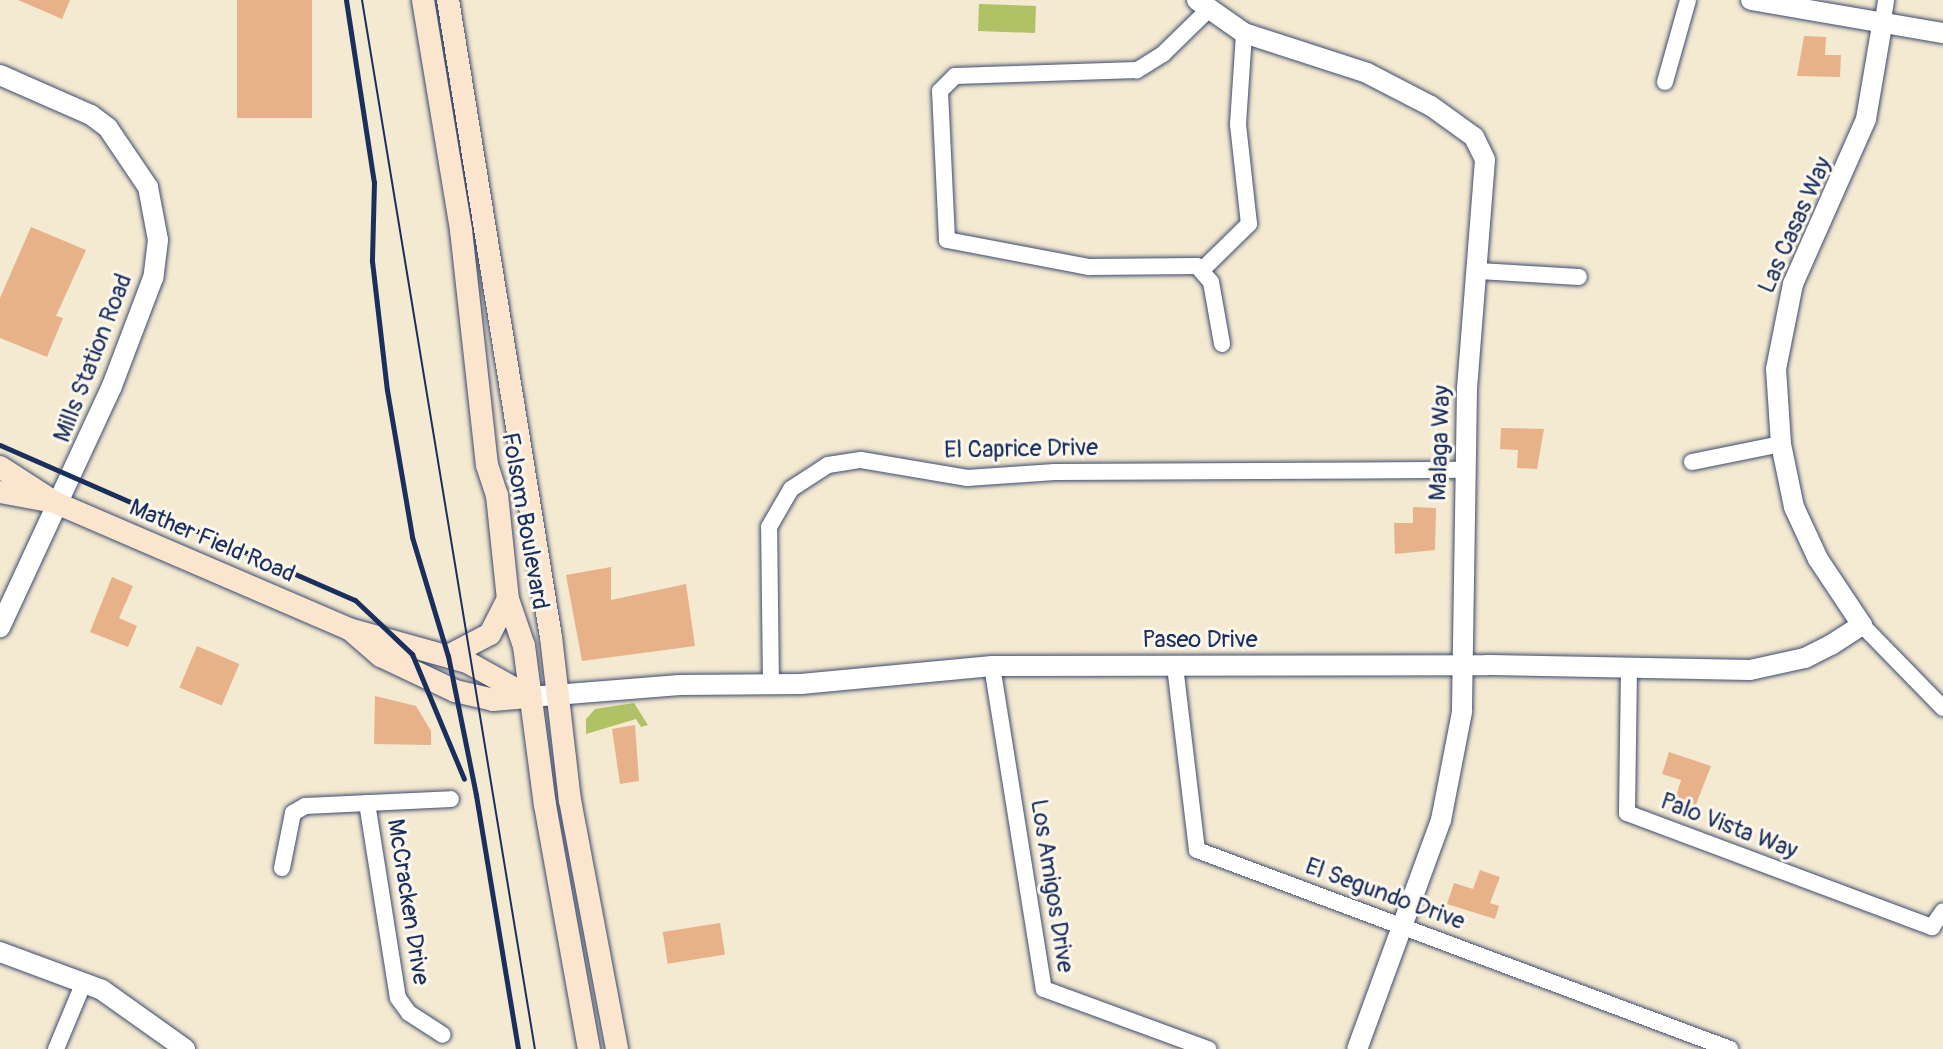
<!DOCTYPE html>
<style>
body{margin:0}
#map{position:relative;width:1943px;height:1049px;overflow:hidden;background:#f4e9d1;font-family:Pangolin,sans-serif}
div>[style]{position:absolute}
.green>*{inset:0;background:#b1c266;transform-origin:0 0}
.building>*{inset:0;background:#e7b18a;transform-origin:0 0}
.roads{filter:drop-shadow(0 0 2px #3c4b6f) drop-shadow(0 0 2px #3c4b6f)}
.minor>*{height:16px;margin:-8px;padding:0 8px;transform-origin:8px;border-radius:8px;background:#fff}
.tertiary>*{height:20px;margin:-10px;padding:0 10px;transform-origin:10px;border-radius:10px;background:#fff}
.secondary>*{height:22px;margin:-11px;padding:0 11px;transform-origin:11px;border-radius:11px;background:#fbe5cf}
.tram>*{height:2px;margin:-1px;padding:0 1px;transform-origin:1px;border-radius:1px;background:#1b2f5e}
.rail>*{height:5px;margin:-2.5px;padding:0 2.5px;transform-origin:2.5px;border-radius:2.5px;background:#1b2f5e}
span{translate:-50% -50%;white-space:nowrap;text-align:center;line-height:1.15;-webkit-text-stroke:6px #fbf7ec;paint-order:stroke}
.street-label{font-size:24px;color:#1b2f5e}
</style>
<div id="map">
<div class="green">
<div style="left:979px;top:4px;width:57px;height:27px;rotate:2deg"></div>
<div style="clip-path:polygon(634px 703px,648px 725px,641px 727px,636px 719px,586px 734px,586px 719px,595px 709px)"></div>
</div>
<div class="building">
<div style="clip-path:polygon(18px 0,70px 0,62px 19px)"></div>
<div style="left:237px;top:0;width:75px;height:118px"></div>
<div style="clip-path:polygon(1804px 36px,1826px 37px,1825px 55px,1841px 55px,1840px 77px,1797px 76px)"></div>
<div style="clip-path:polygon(31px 227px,86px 250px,56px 316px,63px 318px,47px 357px,0 338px,0 298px)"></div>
<div style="clip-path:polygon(1501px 428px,1544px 429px,1537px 469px,1517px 468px,1518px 450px,1500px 449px)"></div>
<div style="clip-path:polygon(1413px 507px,1436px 508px,1435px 550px,1395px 554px,1394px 523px,1413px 523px)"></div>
<div style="clip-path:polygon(611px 567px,611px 600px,686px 584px,695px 646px,582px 661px,566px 575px)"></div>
<div style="clip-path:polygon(112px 577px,133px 586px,119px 618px,137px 626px,128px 647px,90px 632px)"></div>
<div style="left:197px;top:646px;width:46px;height:45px;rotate:23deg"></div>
<div style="clip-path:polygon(375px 696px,416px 706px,431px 731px,431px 745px,374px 744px)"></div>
<div style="clip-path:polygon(635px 725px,639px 781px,620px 784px,612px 729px)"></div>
<div style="clip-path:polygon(1669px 752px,1711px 766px,1695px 807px,1675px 800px,1681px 780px,1662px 774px)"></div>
<div style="clip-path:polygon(1480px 870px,1500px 877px,1490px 903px,1499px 906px,1495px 919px,1447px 904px,1454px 883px,1473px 889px)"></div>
<div style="left:720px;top:923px;width:32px;height:58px;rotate:81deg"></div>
</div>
<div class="roads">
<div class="minor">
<div style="left:1208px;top:10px;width:63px;rotate:135.6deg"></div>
<div style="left:1163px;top:54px;width:31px;rotate:148deg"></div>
<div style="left:1137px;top:70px;width:182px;rotate:178.1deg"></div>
<div style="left:955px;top:76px;width:21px;rotate:135deg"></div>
<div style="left:940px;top:91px;width:149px;rotate:87.3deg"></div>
<div style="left:947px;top:240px;width:145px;rotate:10.8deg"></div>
<div style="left:1089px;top:267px;width:108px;rotate:-0.5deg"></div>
<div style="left:1197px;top:266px;width:21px;rotate:49deg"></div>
<div style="left:1211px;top:282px;width:63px;rotate:79.9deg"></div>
<div style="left:1883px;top:20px;width:20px;rotate:-81deg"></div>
<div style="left:1665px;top:82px;width:85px;rotate:-74.3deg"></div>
<div style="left:1202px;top:270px;width:66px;rotate:-44.4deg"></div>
<div style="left:1249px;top:224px;width:101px;rotate:-96.3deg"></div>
<div style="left:1238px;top:124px;width:91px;rotate:-86.2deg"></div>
<div style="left:1479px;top:271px;width:100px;rotate:3.4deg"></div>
<div style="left:1692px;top:462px;width:91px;rotate:-11.4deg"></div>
<div style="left:1862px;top:625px;width:116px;rotate:45.7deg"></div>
<div style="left:992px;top:666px;width:327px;rotate:80.9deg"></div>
<div style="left:1044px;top:989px;width:175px;rotate:20.1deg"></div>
<div style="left:1175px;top:666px;width:185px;rotate:83.2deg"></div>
<div style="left:1197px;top:850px;width:569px;rotate:20.47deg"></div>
<div style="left:1629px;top:669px;width:144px;rotate:90.8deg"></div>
<div style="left:1627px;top:813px;width:326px;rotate:20.5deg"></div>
<div style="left:1932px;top:927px;width:19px;rotate:-55deg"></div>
<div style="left:771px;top:684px;width:157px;rotate:-90.7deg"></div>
<div style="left:769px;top:527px;width:44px;rotate:-59.9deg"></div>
<div style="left:791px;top:489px;width:44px;rotate:-33deg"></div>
<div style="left:828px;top:465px;width:33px;rotate:-9deg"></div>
<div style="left:861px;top:460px;width:108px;rotate:9.6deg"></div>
<div style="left:967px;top:478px;width:88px;rotate:-3.9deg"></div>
<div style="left:1055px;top:472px;width:409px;rotate:-0.3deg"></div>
<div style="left:367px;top:803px;width:197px;rotate:81deg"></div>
<div style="left:398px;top:998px;width:19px;rotate:54deg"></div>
<div style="left:409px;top:1013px;width:40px;rotate:32.9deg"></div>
<div style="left:282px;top:868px;width:56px;rotate:-78.7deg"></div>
<div style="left:293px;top:813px;width:14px;rotate:-30deg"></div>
<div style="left:305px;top:806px;width:146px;rotate:-2.7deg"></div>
<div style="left:56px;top:1049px;width:73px;rotate:-67.3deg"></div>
</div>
<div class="tertiary">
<div style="left:1197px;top:0;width:57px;rotate:35.1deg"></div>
<div style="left:1244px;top:33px;width:129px;rotate:18deg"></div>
<div style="left:1367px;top:73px;width:72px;rotate:27.3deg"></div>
<div style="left:1431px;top:106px;width:53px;rotate:35.8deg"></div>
<div style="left:1474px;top:137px;width:25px;rotate:64deg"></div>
<div style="left:1485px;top:160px;width:230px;rotate:94.5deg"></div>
<div style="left:1467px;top:389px;width:323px;rotate:90.9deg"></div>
<div style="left:1462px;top:712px;width:110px;rotate:101deg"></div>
<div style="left:1441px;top:820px;width:244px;rotate:110.1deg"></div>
<div style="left:1751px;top:0;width:195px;rotate:9.8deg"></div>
<div style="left:0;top:75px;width:99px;rotate:23.7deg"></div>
<div style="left:91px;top:115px;width:21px;rotate:37deg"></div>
<div style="left:108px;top:128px;width:71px;rotate:55.9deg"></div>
<div style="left:148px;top:187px;width:54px;rotate:79.3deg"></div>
<div style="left:158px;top:240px;width:38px;rotate:97deg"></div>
<div style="left:153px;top:278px;width:116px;rotate:110.8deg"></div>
<div style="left:112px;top:386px;width:266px;rotate:114.9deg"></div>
<div style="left:530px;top:697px;width:150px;rotate:-4.6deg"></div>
<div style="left:680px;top:685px;width:121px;rotate:-0.5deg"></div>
<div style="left:801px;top:684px;width:192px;rotate:-5.4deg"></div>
<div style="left:992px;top:666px;width:495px;rotate:-0.1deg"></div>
<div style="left:1487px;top:665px;width:263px;rotate:1.1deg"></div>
<div style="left:1750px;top:670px;width:56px;rotate:-12.3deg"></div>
<div style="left:1805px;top:658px;width:29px;rotate:-27deg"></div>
<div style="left:1831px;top:645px;width:37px;rotate:-33deg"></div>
<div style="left:1862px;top:625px;width:79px;rotate:-123.7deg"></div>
<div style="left:1818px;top:559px;width:57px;rotate:-114.8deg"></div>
<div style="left:1794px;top:507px;width:64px;rotate:-101.7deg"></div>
<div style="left:1781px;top:444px;width:75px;rotate:-93.8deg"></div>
<div style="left:1776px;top:369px;width:87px;rotate:-78.7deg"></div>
<div style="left:1793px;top:284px;width:180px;rotate:-66.1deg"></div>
<div style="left:1866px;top:119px;width:100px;rotate:-80.3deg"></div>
<div style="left:0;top:952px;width:109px;rotate:20.4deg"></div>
<div style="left:102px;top:990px;width:102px;rotate:35.4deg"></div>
</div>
<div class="secondary">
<div style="left:423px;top:0;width:233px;rotate:80.6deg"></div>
<div style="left:461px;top:230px;width:236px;rotate:83.7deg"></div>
<div style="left:487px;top:465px;width:32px;rotate:72deg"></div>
<div style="left:497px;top:495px;width:105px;rotate:84deg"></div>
<div style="left:508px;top:599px;width:50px;rotate:71.2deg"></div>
<div style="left:524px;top:646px;width:160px;rotate:82.5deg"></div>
<div style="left:545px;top:805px;width:248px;rotate:79.8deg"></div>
<div style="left:448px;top:0;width:645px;rotate:80.82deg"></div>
<div style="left:551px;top:637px;width:164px;rotate:83.4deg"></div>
<div style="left:570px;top:800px;width:253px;rotate:79.3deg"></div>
<div style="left:0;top:467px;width:64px;rotate:32.9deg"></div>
<div style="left:54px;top:502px;width:321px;rotate:23.3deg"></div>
<div style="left:349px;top:629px;width:123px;rotate:15.6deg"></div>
<div style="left:467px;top:662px;width:72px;rotate:29.1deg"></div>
<div style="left:0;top:492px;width:55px;rotate:10.5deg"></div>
<div style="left:353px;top:632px;width:37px;rotate:41deg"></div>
<div style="left:381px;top:656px;width:82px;rotate:25.3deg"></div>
<div style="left:455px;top:691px;width:39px;rotate:13deg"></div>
<div style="left:493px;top:700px;width:37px;rotate:-5deg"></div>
<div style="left:448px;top:656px;width:47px;rotate:-27.6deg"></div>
<div style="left:490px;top:634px;width:39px;rotate:-63deg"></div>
</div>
</div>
<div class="tram">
<div style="left:362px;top:0;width:1063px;rotate:80.64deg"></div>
</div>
<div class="rail">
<div style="left:346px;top:0;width:184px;rotate:81.3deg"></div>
<div style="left:374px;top:182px;width:79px;rotate:91.5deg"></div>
<div style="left:372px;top:261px;width:130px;rotate:83.4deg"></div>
<div style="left:387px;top:390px;width:149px;rotate:80.3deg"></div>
<div style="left:412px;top:537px;width:124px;rotate:73.2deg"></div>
<div style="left:448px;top:656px;width:142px;rotate:78.6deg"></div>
<div style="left:476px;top:795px;width:257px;rotate:80.6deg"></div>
<div style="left:0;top:445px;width:387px;rotate:23.6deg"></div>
<div style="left:355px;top:600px;width:79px;rotate:43.5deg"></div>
<div style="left:412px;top:654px;width:135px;rotate:67.4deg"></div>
</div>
<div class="street-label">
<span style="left:1795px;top:225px;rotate:-66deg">Las Casas Way</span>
<span style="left:93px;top:358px;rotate:-69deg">Mills Station Road</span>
<span style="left:1440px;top:443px;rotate:-88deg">Malaga Way</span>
<span style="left:1021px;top:449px;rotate:-1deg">El Caprice Drive</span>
<span style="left:525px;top:521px;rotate:80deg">Folsom Boulevard</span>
<span style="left:212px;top:541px;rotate:23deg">Mather Field Road</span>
<span style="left:1200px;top:640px">Paseo Drive</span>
<span style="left:1729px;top:826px;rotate:21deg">Palo Vista Way</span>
<span style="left:1052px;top:886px;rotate:81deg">Los Amigos Drive</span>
<span style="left:1385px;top:894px;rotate:20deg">El Segundo Drive</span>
<span style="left:408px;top:902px;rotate:81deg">McCracken Drive</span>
</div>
</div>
